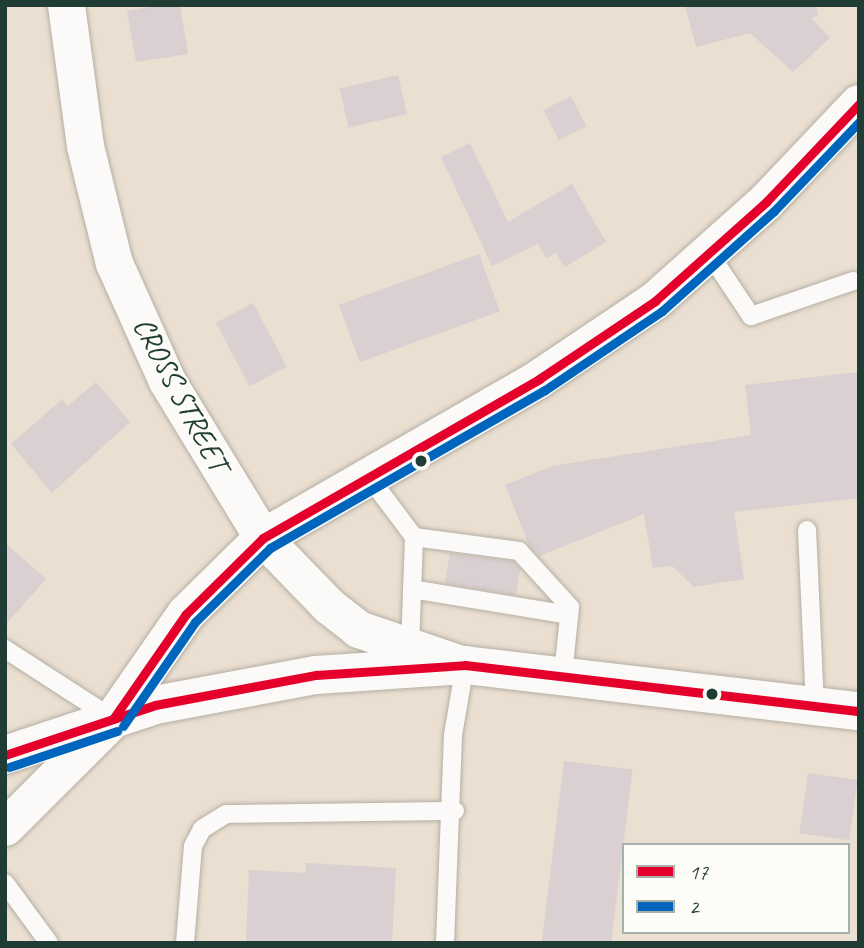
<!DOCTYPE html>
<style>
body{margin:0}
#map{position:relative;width:864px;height:948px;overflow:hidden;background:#eadfd0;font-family:Caveat,sans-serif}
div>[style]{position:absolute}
.building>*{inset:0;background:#dacfd1;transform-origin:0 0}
.roads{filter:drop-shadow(0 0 2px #b4afa5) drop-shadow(0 0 2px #b4afa5)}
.service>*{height:18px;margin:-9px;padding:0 9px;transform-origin:9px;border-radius:9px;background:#fcfaf8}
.minor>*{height:37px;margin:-18.5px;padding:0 18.5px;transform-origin:18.5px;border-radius:18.5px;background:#fcfaf8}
.tertiary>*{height:38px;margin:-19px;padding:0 19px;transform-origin:19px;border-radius:19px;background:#fcfaf8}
.secondary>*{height:38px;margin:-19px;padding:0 19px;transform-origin:19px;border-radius:19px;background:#fcfaf8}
.bus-1>*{height:9px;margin:-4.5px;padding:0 4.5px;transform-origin:4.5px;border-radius:4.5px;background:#e4002b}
.bus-2>*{height:9px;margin:-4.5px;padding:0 4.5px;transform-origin:4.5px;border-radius:4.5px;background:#0065bd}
.dots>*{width:19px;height:19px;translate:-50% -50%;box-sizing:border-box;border:4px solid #fdfcf7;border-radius:50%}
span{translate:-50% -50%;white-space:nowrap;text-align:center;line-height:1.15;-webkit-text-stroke:5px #fdfcf7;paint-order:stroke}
.street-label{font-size:30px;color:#1f3d34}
.frame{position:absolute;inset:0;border:7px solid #1f3d34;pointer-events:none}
.legend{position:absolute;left:622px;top:843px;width:228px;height:91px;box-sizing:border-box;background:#fdfcf7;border:2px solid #a4b0a9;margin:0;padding:9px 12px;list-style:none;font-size:21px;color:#1f3d34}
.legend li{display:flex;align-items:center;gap:14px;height:35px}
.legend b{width:35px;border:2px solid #a4b0a9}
</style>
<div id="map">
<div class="building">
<div style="clip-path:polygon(162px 5px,180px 5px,188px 54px,136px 62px,127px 11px)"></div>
<div style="clip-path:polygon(685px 5px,816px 5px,818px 16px,811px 18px,830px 38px,793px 72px,750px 33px,696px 47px)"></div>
<div style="left:398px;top:75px;width:40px;height:60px;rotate:77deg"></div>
<div style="left:571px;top:96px;width:34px;height:31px;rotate:63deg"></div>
<div style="clip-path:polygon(470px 143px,508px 222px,572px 184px,606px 242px,565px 267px,556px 253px,546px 258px,538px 244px,492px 266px,441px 157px)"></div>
<div style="left:479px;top:254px;width:61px;height:149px;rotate:70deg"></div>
<div style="left:253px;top:303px;width:72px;height:42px;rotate:62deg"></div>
<div style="clip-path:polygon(859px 372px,859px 498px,734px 512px,744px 579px,694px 587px,672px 566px,653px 568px,644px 514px,539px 556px,529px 545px,505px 485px,552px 466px,751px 435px,745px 385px)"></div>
<div style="clip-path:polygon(96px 382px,130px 422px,52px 493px,11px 444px,62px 399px,68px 406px)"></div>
<div style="clip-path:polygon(5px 543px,46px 579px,5px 625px)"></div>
<div style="clip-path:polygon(450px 553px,513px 562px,520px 569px,516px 595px,445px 583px)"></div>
<div style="left:564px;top:761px;width:69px;height:183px;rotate:7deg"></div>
<div style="left:808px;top:773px;width:50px;height:61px;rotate:8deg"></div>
<div style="clip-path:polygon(306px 863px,396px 868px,392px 943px,246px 943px,249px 870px,306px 873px)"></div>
</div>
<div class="roads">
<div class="service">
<div style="left:709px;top:253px;width:76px;rotate:56.3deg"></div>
<div style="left:751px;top:316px;width:108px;rotate:-18.9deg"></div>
<div style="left:369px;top:477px;width:75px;rotate:53.1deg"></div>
<div style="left:807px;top:530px;width:174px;rotate:87.4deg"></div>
<div style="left:412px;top:589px;width:159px;rotate:9.4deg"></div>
<div style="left:410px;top:647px;width:110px;rotate:-87.9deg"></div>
<div style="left:414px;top:537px;width:106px;rotate:7.6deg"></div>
<div style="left:519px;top:551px;width:76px;rotate:47.7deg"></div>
<div style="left:570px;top:607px;width:68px;rotate:95.9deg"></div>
<div style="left:5px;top:649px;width:125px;rotate:32.9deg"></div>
<div style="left:5px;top:883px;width:74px;rotate:53.7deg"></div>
<div style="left:185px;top:943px;width:97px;rotate:-85.3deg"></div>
<div style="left:193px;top:846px;width:19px;rotate:-62deg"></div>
<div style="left:202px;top:829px;width:28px;rotate:-32deg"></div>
<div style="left:226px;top:814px;width:229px;rotate:-0.8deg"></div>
<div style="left:445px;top:943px;width:208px;rotate:-87.8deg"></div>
<div style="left:453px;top:735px;width:71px;rotate:-80.3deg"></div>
</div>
<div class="minor">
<div style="left:66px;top:5px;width:142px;rotate:82.3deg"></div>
<div style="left:85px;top:146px;width:121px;rotate:76.1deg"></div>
<div style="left:114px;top:263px;width:129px;rotate:65.8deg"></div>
<div style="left:167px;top:381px;width:184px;rotate:58.6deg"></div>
<div style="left:263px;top:538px;width:95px;rotate:45.9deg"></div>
<div style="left:329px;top:606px;width:37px;rotate:38deg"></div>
<div style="left:358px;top:629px;width:112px;rotate:18.8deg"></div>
<div style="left:5px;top:827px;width:153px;rotate:-45deg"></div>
</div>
<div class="tertiary">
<div style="left:113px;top:719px;width:128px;rotate:-55.2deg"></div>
<div style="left:186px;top:614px;width:108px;rotate:-44.6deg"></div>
<div style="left:263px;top:538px;width:319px;rotate:-29.9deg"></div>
<div style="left:539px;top:379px;width:140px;rotate:-33.9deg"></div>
<div style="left:655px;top:301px;width:149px;rotate:-41.7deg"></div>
<div style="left:766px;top:202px;width:135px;rotate:-46.5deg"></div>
</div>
<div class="secondary">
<div style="left:5px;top:755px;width:158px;rotate:-18.4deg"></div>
<div style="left:155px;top:705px;width:164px;rotate:-10.6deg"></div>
<div style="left:316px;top:675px;width:149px;rotate:-3.8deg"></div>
<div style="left:465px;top:665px;width:397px;rotate:6.7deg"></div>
</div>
</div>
<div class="bus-1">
<div style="left:113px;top:719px;width:128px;rotate:-55.2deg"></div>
<div style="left:186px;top:614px;width:108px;rotate:-44.6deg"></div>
<div style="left:263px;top:538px;width:319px;rotate:-29.9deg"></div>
<div style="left:539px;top:379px;width:140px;rotate:-33.9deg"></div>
<div style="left:655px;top:301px;width:149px;rotate:-41.7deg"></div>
<div style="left:766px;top:202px;width:135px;rotate:-46.5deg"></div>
<div style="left:5px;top:755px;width:158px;rotate:-18.4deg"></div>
<div style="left:155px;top:705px;width:164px;rotate:-10.6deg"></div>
<div style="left:316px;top:675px;width:149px;rotate:-3.8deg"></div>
<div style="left:465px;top:665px;width:397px;rotate:6.7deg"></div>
</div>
<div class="bus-2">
<div style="left:123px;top:726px;width:126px;rotate:-55.3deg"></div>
<div style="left:195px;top:622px;width:105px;rotate:-44.6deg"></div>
<div style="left:270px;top:548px;width:317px;rotate:-29.9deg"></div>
<div style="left:545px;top:390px;width:141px;rotate:-34deg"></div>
<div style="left:662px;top:311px;width:150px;rotate:-41.8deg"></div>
<div style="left:774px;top:211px;width:123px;rotate:-46.3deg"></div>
<div style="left:9px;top:767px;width:114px;rotate:-18.4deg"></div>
</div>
<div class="dots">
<div style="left:421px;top:461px;background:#1f3d34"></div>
<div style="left:712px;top:694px;background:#1f3d34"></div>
</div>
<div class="street-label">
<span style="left:181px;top:394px;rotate:62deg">CROSS STREET</span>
</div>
<div class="frame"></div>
<ul class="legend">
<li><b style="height:9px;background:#e4002b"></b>17</li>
<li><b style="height:9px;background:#0065bd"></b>2</li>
</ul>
</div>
